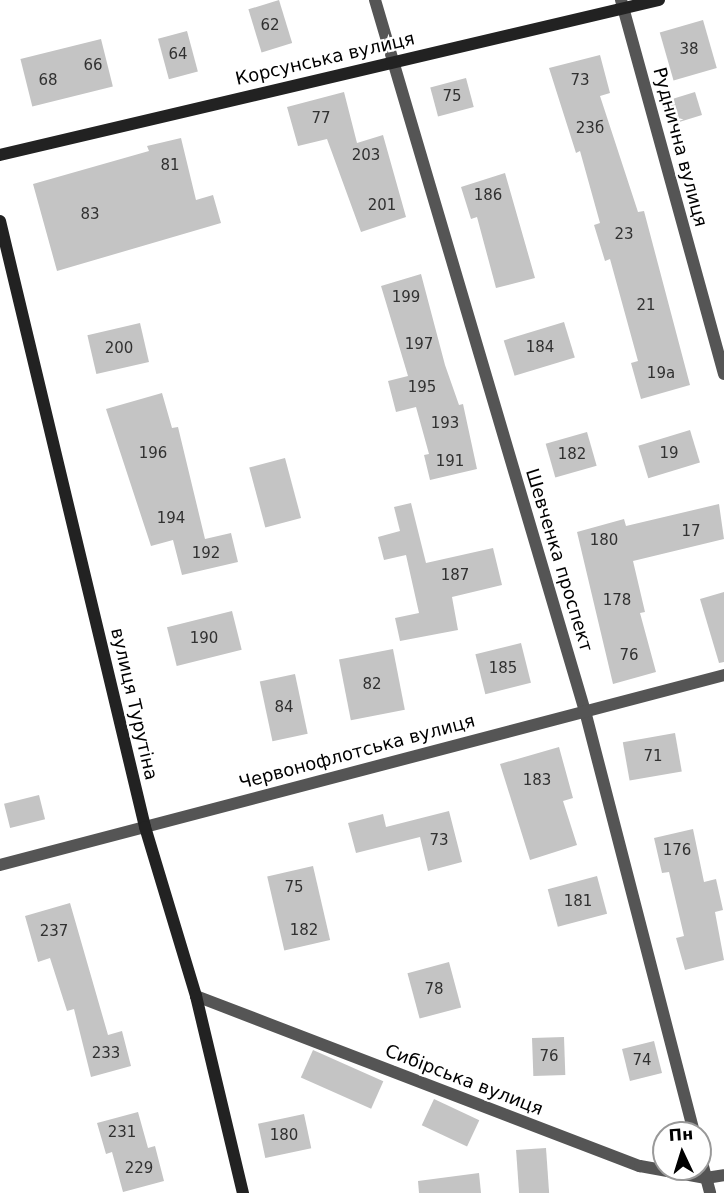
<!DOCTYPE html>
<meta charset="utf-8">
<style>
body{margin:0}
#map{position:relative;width:724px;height:1193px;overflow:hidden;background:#fff;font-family:"DejaVu Sans",sans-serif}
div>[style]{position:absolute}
.building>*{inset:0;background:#c4c4c4;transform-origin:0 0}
.street>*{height:12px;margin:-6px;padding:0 6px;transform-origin:6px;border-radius:6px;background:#555}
.secondary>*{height:12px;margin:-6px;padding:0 6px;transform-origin:6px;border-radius:6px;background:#222}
span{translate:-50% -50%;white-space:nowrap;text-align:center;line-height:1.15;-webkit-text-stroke:4.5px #fff;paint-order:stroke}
.number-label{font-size:15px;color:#313131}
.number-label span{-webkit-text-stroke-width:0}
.street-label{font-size:18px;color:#000}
.north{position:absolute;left:652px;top:1121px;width:60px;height:60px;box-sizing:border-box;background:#fff;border:2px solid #999;border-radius:50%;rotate:356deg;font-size:16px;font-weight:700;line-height:24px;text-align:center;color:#000}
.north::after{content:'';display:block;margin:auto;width:21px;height:27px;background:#000;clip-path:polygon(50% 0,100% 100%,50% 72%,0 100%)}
</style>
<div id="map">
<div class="building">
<div style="left:279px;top:0;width:45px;height:32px;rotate:73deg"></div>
<div style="left:703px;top:20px;width:50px;height:45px;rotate:74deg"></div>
<div style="left:187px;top:31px;width:42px;height:30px;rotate:75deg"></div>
<div style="left:101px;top:39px;width:49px;height:83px;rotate:76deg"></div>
<div style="clip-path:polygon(600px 55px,610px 93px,600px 96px,638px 212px,644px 211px,690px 385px,641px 399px,631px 363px,638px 361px,610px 259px,605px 261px,594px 225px,600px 223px,580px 151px,576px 153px,549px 68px)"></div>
<div style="left:466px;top:78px;width:30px;height:37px;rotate:75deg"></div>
<div style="clip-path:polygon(344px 92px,357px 143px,383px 135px,406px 217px,361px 232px,327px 139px,298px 146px,287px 107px)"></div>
<div style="left:695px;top:92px;width:24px;height:34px;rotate:73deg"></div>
<div style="clip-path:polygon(181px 138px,196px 200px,213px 195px,221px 223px,57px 271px,33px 184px,149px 151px,147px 146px)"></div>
<div style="clip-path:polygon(505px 173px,535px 278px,496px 288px,477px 217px,471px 219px,461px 187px)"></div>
<div style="clip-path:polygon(421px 274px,445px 365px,459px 405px,463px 404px,477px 469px,430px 480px,424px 455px,429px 454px,416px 407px,396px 412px,388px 381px,408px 376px,381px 286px)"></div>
<div style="left:564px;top:322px;width:37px;height:63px;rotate:73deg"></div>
<div style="left:140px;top:323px;width:40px;height:54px;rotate:77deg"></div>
<div style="clip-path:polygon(162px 393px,172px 428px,178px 427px,205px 539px,231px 533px,238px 562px,182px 575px,173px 540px,151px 546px,106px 409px)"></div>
<div style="left:690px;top:430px;width:34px;height:54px;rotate:73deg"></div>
<div style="left:587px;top:432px;width:35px;height:43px;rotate:74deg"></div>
<div style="left:285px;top:458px;width:62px;height:37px;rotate:75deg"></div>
<div style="clip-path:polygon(411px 503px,426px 563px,493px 548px,502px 585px,452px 597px,458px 630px,400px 641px,395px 618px,419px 613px,406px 555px,384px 560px,378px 537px,400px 531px,394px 507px)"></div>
<div style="clip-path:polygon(719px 504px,724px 539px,633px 561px,645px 612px,640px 613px,656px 672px,613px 684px,577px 532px,624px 519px,626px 526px)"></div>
<div style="clip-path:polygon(724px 592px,724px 662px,719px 663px,700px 599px)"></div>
<div style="left:232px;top:611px;width:40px;height:67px;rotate:76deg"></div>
<div style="left:521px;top:643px;width:41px;height:47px;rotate:76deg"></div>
<div style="left:393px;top:649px;width:62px;height:55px;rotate:79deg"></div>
<div style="left:295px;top:674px;width:61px;height:36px;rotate:78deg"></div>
<div style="left:675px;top:733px;width:39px;height:53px;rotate:80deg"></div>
<div style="clip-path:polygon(559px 747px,573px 798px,563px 801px,577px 845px,530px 860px,500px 764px)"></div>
<div style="left:39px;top:795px;width:25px;height:36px;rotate:76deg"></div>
<div style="clip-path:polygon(449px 811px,462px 862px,428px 871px,420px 837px,356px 853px,348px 823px,383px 814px,386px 827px)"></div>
<div style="clip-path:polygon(693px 829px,704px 882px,716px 879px,723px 910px,715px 912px,724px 960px,685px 970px,676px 938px,684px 936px,669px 872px,662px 873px,654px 838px)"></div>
<div style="left:313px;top:866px;width:76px;height:47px;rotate:77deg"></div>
<div style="left:597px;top:876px;width:39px;height:51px;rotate:75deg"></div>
<div style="clip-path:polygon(70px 903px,108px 1035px,122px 1031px,131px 1066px,91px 1077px,74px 1009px,67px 1011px,50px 958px,38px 962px,25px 916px)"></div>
<div style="left:449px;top:962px;width:47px;height:43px;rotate:75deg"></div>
<div style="left:564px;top:1037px;width:38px;height:32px;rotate:88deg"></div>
<div style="left:654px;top:1041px;width:33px;height:33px;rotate:76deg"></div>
<div style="left:313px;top:1050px;width:77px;height:30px;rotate:24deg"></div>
<div style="left:434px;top:1099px;width:50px;height:29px;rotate:25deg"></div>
<div style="clip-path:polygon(138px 1112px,148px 1148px,155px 1146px,164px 1181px,123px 1192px,112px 1152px,106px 1154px,97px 1123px)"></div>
<div style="left:304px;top:1114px;width:35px;height:47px;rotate:78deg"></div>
<div style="left:546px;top:1148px;width:45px;height:30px;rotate:86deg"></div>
<div style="clip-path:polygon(479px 1173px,481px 1193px,419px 1193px,418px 1181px)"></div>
</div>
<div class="street">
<div style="left:375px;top:0;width:741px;rotate:73.55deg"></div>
<div style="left:585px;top:711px;width:436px;rotate:75.5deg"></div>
<div style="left:621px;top:0;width:388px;rotate:74.6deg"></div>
<div style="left:0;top:865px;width:749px;rotate:-14.7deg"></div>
<div style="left:196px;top:996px;width:475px;rotate:21deg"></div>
<div style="left:640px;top:1166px;width:67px;rotate:10.3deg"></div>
<div style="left:706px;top:1178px;width:18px;rotate:-9deg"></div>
<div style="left:700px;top:1155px;width:39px;rotate:75deg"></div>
</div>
<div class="secondary">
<div style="left:0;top:155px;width:677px;rotate:-13.24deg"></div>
<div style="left:0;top:221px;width:623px;rotate:76.54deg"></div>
<div style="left:145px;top:827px;width:177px;rotate:73.2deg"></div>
<div style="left:196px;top:996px;width:203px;rotate:76.6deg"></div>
</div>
<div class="number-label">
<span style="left:270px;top:26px">62</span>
<span style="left:689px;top:50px">38</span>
<span style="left:178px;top:55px">64</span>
<span style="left:93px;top:66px">66</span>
<span style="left:48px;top:81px">68</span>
<span style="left:580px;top:81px">73</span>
<span style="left:452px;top:97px">75</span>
<span style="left:321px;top:119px">77</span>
<span style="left:590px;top:129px">23б</span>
<span style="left:366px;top:156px">203</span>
<span style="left:170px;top:166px">81</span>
<span style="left:488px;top:196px">186</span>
<span style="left:382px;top:206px">201</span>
<span style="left:90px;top:215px">83</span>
<span style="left:624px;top:235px">23</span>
<span style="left:406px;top:298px">199</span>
<span style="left:646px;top:306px">21</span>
<span style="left:419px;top:345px">197</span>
<span style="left:540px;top:348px">184</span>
<span style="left:119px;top:349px">200</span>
<span style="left:661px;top:374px">19а</span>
<span style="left:422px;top:388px">195</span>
<span style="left:445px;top:424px">193</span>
<span style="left:153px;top:454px">196</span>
<span style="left:669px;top:454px">19</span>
<span style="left:572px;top:455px">182</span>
<span style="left:450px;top:462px">191</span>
<span style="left:171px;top:519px">194</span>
<span style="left:691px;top:532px">17</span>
<span style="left:604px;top:541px">180</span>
<span style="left:206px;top:554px">192</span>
<span style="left:455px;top:576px">187</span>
<span style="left:617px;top:601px">178</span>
<span style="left:204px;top:639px">190</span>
<span style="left:629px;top:656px">76</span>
<span style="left:503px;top:669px">185</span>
<span style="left:372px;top:685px">82</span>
<span style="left:284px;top:708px">84</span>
<span style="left:653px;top:757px">71</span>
<span style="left:537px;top:781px">183</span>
<span style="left:439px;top:841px">73</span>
<span style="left:677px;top:851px">176</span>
<span style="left:294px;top:888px">75</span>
<span style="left:578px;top:902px">181</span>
<span style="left:304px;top:931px">182</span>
<span style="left:54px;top:932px">237</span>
<span style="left:434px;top:990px">78</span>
<span style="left:106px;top:1054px">233</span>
<span style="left:549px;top:1057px">76</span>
<span style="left:642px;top:1061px">74</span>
<span style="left:122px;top:1133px">231</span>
<span style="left:284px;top:1136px">180</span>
<span style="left:139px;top:1169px">229</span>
</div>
<div class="street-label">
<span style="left:325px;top:59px;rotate:-13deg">Корсунська вулиця</span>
<span style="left:680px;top:147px;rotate:75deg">Руднична вулиця</span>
<span style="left:559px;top:560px;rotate:73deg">Шевченка проспект</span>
<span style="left:134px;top:704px;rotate:77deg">вулиця Турутіна</span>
<span style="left:357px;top:752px;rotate:-15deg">Червонофлотська вулиця</span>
<span style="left:464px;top:1080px;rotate:21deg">Сибірська вулиця</span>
</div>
<div class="north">Пн</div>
</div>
